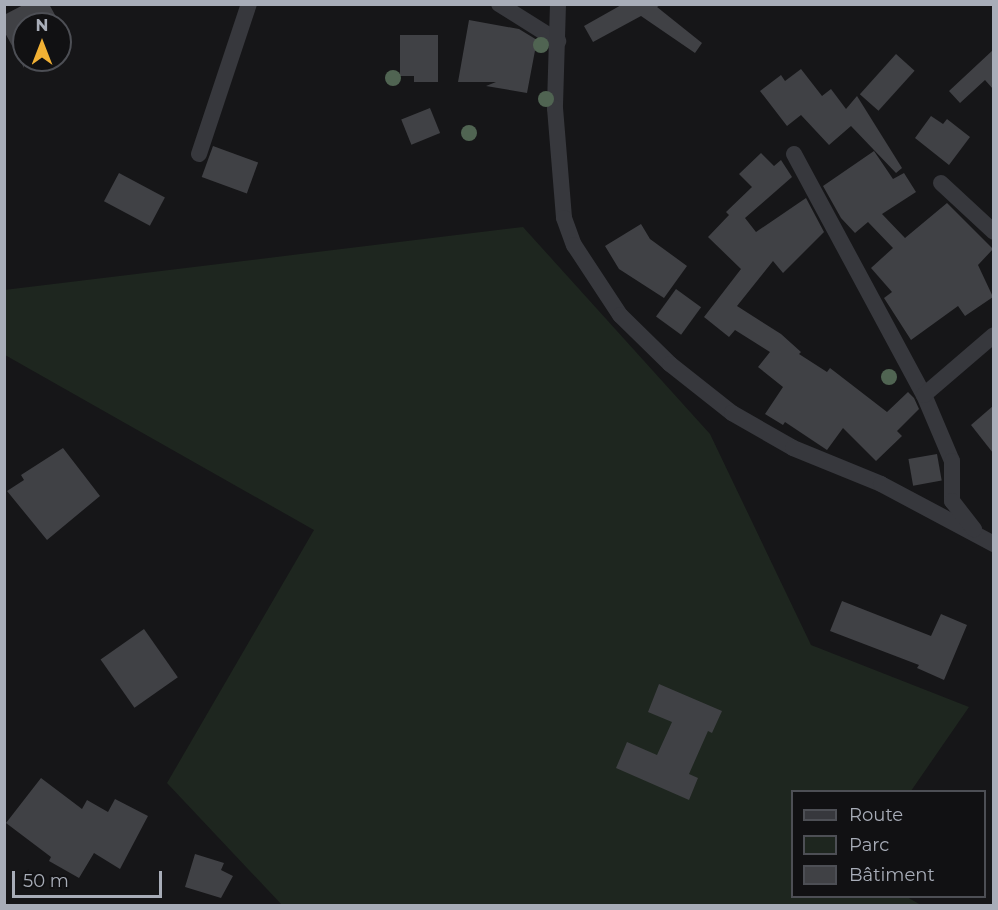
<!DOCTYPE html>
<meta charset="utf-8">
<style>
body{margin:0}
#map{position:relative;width:998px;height:910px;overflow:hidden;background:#161618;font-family:Montserrat,sans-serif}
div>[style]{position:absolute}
.green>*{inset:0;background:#1e261f}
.building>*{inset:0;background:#404145;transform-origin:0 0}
.minor>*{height:16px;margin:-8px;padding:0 8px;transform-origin:8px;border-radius:8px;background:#37383d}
.trees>*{width:16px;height:16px;margin:-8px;border-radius:50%;background:#506452}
span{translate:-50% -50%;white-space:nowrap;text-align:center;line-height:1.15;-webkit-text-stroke:5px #111113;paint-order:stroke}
.frame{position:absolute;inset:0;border:6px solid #a8adb8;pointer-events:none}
.legend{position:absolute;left:791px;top:790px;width:195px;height:108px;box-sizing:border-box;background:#111113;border:2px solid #4d4f55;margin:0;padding:8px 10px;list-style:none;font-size:18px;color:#a8adb8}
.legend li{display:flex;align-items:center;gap:12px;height:30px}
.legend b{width:30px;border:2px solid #4d4f55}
.north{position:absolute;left:12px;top:12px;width:60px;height:60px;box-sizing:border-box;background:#111113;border:2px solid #4d4f55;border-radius:50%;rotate:0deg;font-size:16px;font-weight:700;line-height:24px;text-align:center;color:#a8adb8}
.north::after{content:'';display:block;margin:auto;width:21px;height:27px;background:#f2b134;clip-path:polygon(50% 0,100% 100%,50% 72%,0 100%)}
.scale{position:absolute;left:12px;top:871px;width:150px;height:27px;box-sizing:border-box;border:3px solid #a8adb8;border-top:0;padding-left:8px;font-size:18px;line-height:21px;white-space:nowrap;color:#a8adb8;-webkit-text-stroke:4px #111113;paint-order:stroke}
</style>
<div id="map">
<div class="green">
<div style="clip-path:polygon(523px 227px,710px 434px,811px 645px,969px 707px,911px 791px,792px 792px,792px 896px,907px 897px,921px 905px,282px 905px,167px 783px,314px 530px,5px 355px,4px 290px)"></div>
</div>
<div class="building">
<div style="clip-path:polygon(25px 4px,49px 4px,60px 24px,24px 24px,24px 68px,4px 31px,4px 15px)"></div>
<div style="clip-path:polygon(623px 4px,662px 4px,657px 7px,702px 43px,695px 53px,641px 16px,593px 42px,584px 26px)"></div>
<div style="clip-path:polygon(469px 20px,519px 29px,537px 40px,527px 93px,486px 86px,496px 82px,458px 82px)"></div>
<div style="clip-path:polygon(400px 35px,438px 35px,438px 82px,414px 82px,414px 76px,400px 76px)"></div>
<div style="clip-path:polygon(993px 50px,993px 89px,985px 80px,960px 103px,949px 91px)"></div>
<div style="left:896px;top:54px;width:25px;height:54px;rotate:42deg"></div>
<div style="clip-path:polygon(801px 69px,822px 96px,831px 89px,846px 109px,857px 96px,902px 168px,896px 173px,851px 126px,829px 145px,801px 115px,787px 126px,760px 91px,781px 75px,785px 81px)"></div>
<div style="left:430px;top:108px;width:27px;height:31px;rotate:68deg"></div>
<div style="clip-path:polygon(931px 116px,943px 124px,947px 119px,970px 137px,949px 165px,915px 138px)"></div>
<div style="left:213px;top:146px;width:48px;height:33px;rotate:20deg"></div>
<div style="clip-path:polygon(874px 151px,893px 179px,904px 173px,916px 192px,882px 214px,905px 238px,947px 203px,993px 249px,978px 265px,993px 297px,965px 316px,958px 306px,911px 340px,884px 298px,892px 292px,871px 268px,893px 248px,868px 222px,855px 233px,841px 218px,823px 186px)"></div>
<div style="clip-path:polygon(761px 153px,774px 166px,781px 160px,792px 177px,745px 218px,756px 232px,806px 198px,824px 232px,783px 273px,773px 261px,737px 306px,781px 334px,801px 352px,799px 354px,827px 372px,830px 368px,887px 412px,908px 392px,914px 398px,919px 409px,897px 431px,902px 436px,876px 461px,843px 428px,827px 450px,785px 422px,783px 425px,765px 414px,783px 387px,758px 367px,770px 352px,735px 330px,729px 337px,704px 317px,741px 269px,708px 237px,729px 215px,726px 212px,752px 187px,739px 174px)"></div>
<div style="left:119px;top:173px;width:52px;height:32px;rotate:28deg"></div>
<div style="clip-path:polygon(641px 224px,650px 239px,687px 266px,664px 298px,619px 269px,605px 246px)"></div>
<div style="left:676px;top:289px;width:31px;height:34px;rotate:36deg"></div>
<div style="clip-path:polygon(993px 406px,993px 453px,971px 425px)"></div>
<div style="clip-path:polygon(63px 448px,100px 496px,47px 540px,7px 491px,24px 480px,21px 475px)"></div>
<div style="left:937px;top:454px;width:27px;height:29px;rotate:80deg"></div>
<div style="clip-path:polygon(842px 601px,931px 636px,941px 614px,967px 625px,944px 680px,917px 668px,919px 665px,830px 631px)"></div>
<div style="left:144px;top:629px;width:59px;height:53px;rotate:55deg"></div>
<div style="clip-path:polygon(659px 684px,722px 711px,712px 733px,708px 731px,689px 774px,698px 778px,689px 800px,616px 768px,627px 742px,657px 755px,672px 722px,648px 712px)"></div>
<div style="clip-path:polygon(41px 778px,82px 809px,87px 800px,108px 812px,115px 799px,148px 816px,120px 869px,94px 853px,79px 878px,49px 861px,51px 857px,6px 823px)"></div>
<div style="clip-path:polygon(195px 854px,224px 863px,221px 870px,233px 876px,221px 898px,185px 887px)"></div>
</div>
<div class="minor">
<div style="left:499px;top:4px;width:70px;rotate:32.1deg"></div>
<div style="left:558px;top:4px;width:104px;rotate:91.7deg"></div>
<div style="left:555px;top:108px;width:110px;rotate:85.3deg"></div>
<div style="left:564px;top:218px;width:29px;rotate:70deg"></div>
<div style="left:574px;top:245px;width:84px;rotate:56.7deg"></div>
<div style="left:620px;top:315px;width:70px;rotate:44.4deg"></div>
<div style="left:670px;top:364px;width:79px;rotate:38.3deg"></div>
<div style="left:732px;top:413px;width:70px;rotate:29.8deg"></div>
<div style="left:793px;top:448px;width:95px;rotate:22.2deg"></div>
<div style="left:881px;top:484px;width:128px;rotate:28deg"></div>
<div style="left:199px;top:154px;width:158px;rotate:-71.6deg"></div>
<div style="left:794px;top:154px;width:274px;rotate:61.7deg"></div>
<div style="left:924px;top:395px;width:72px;rotate:67deg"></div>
<div style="left:952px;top:461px;width:40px;rotate:90deg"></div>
<div style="left:952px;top:501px;width:36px;rotate:52deg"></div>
<div style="left:941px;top:183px;width:72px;rotate:42.8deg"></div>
<div style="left:924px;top:395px;width:92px;rotate:-40.6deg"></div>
</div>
<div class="trees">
<div style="left:541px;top:45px"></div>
<div style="left:393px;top:78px"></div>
<div style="left:546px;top:99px"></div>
<div style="left:469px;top:133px"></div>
<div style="left:889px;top:377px"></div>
</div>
<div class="frame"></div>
<ul class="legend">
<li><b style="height:8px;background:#37383d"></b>Route</li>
<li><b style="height:16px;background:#1e261f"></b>Parc</li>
<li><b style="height:16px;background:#404145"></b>Bâtiment</li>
</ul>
<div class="north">N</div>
<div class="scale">50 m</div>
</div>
